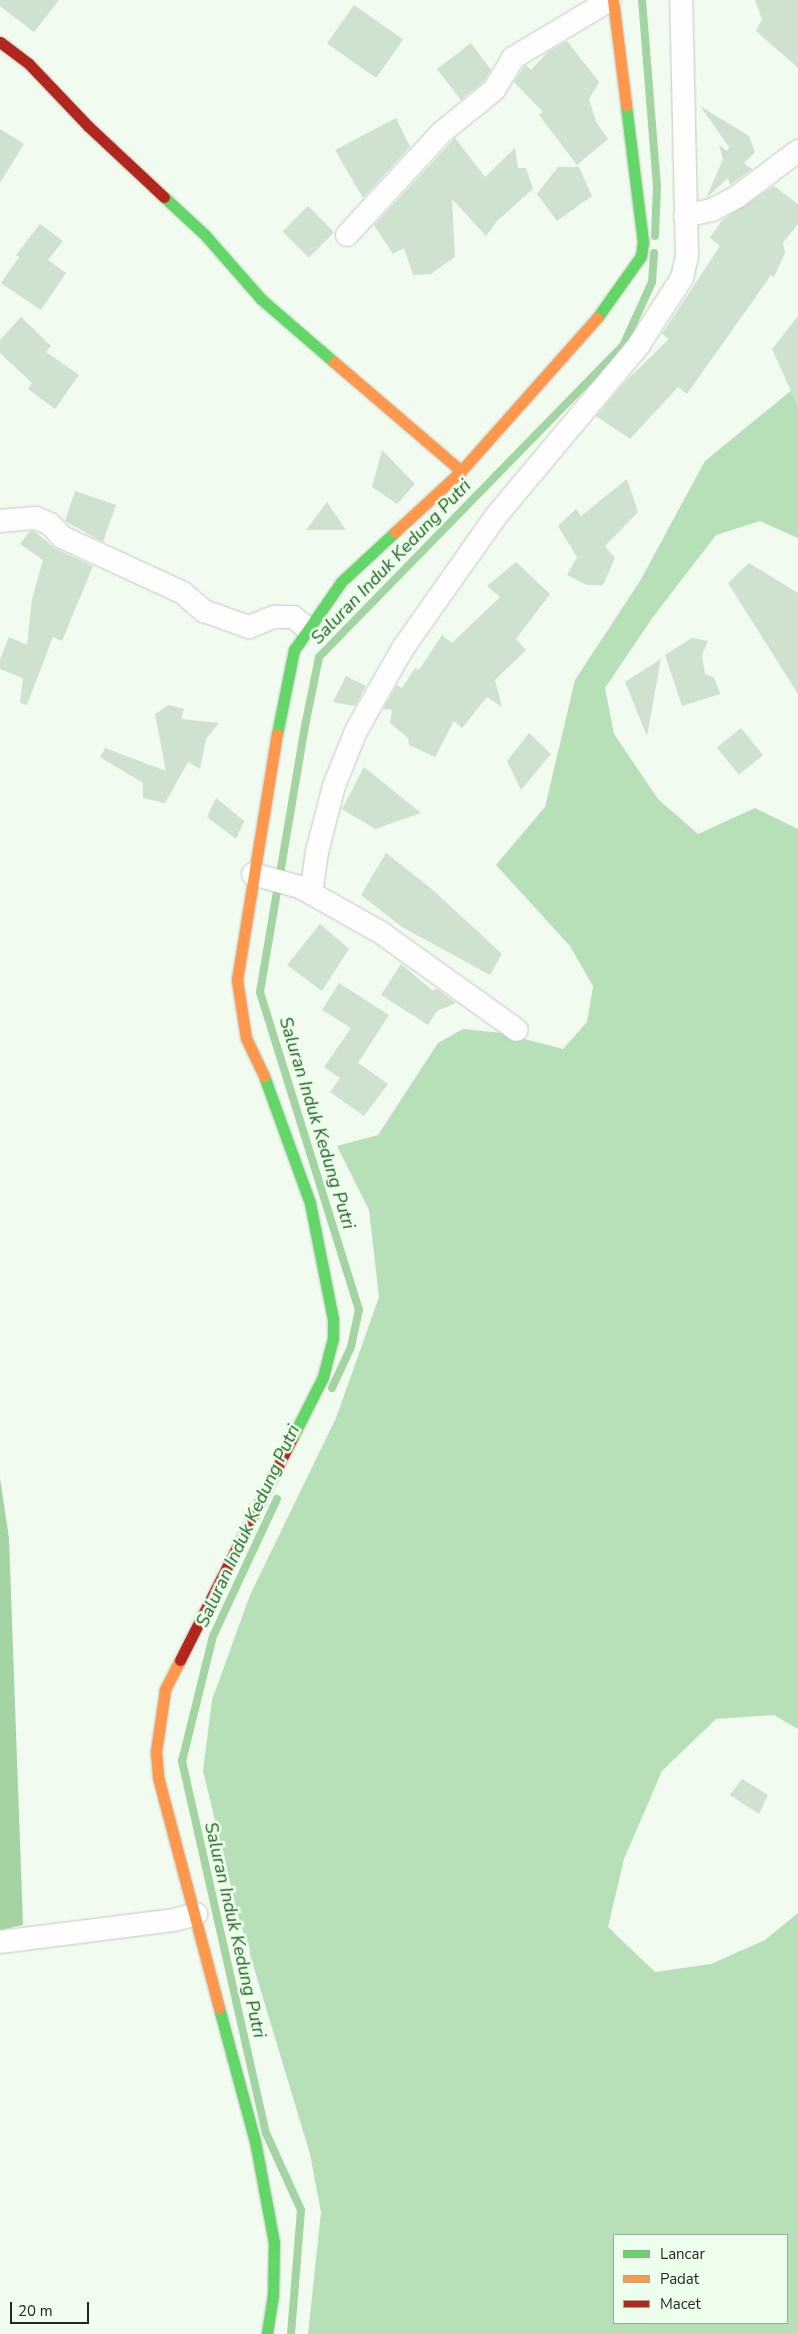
<!DOCTYPE html>
<style>
body{margin:0}
#map{position:relative;width:798px;height:2334px;overflow:hidden;background:#f1fbf0;font-family:"Nunito Sans",sans-serif}
div>[style]{position:absolute}
.forest>*{inset:0;background:#b8e0b8}
.water>*{inset:0;background:#a4d4a4}
.stream>*{height:8px;margin:-4px;padding:0 4px;transform-origin:4px;border-radius:4px;background:#a4d4a4}
.building>*{inset:0;background:#cfe1cf;transform-origin:0 0}
.roads{filter:drop-shadow(0 0 1px #c1cac0) drop-shadow(0 0 1px #c1cac0)}
.street>*{height:22px;margin:-11px;padding:0 11px;transform-origin:11px;border-radius:11px;background:#fdfefd}
.fast>*{height:11px;margin:-5.5px;padding:0 5.5px;transform-origin:5.5px;border-radius:5.5px;background:#63d668}
.slow>*{height:11px;margin:-5.5px;padding:0 5.5px;transform-origin:5.5px;border-radius:5.5px;background:#ff974d}
.jam>*{height:11px;margin:-5.5px;padding:0 5.5px;transform-origin:5.5px;border-radius:5.5px;background:#b3261e}
span{translate:-50% -50%;white-space:nowrap;text-align:center;line-height:1.15;-webkit-text-stroke:5px #edffec;paint-order:stroke}
.water-label{font-size:18px;color:#206024;font-style:italic}
.legend{position:absolute;left:613px;top:2234px;width:175px;height:90px;box-sizing:border-box;background:#edffec;border:1px solid #9ba99b;margin:0;padding:6px 9px;list-style:none;font-size:15px;color:#212921}
.legend li{display:flex;align-items:center;gap:10px;height:25px}
.legend b{width:25px;border:1px solid #9ba99b}
.scale{position:absolute;left:10px;top:2302px;width:79px;height:22px;box-sizing:border-box;border:2px solid #212921;border-top:0;padding-left:6px;font-size:15px;line-height:18px;white-space:nowrap;color:#212921;-webkit-text-stroke:4px #edffec;paint-order:stroke}
</style>
<div id="map">
<div class="forest">
<div style="clip-path:polygon(evenodd,798px 385px,798px 538px,760px 521px,716px 535px,653px 617px,605px 688px,614px 734px,658px 799px,698px 834px,755px 808px,798px 829px,798px 1729px,774px 1715px,716px 1719px,662px 1771px,624px 1859px,608px 1927px,655px 1972px,711px 1964px,765px 1940px,798px 1913px,798px 2334px,308px 2334px,321px 2212px,310px 2154px,238px 1915px,203px 1771px,212px 1700px,250px 1595px,336px 1418px,379px 1297px,369px 1210px,337px 1146px,378px 1135px,438px 1043px,463px 1029px,501px 1033px,563px 1049px,587px 1022px,593px 986px,570px 946px,496px 865px,545px 807px,575px 680px,640px 581px,705px 461px,798px 385px,614px 2235px,787px 2235px,787px 2323px,614px 2323px,614px 2235px)"></div>
</div>
<div class="water">
<div style="clip-path:polygon(0 1478px,9px 1538px,23px 1925px,0 1930px)"></div>
</div>
<div class="stream">
<div style="left:642px;top:0;width:186px;rotate:85.4deg"></div>
<div style="left:657px;top:185px;width:51px;rotate:92.2deg"></div>
<div style="left:332px;top:1388px;width:45px;rotate:-65.1deg"></div>
<div style="left:351px;top:1347px;width:38px;rotate:-78deg"></div>
<div style="left:359px;top:1310px;width:333px;rotate:-107.3deg"></div>
<div style="left:260px;top:992px;width:270px;rotate:-80.4deg"></div>
<div style="left:305px;top:726px;width:70px;rotate:-78.5deg"></div>
<div style="left:319px;top:657px;width:435px;rotate:-45.7deg"></div>
<div style="left:623px;top:346px;width:70px;rotate:-65.6deg"></div>
<div style="left:652px;top:282px;width:29px;rotate:-86deg"></div>
<div style="left:277px;top:1499px;width:151px;rotate:115deg"></div>
<div style="left:213px;top:1636px;width:129px;rotate:103.9deg"></div>
<div style="left:182px;top:1761px;width:381px;rotate:77.3deg"></div>
<div style="left:266px;top:2133px;width:85px;rotate:65.6deg"></div>
<div style="left:301px;top:2210px;width:124px;rotate:94.6deg"></div>
</div>
<div class="building">
<div style="clip-path:polygon(0 0,59px 0,34px 32px,0 6px)"></div>
<div style="clip-path:polygon(755px 0,798px 0,798px 68px,756px 31px,762px 19px)"></div>
<div style="left:354px;top:5px;width:60px;height:47px;rotate:35deg"></div>
<div style="clip-path:polygon(567px 41px,599px 82px,589px 99px,596px 122px,608px 139px,577px 165px,539px 115px,543px 112px,514px 82px,523px 68px,526px 65px,531px 70px,548px 52px)"></div>
<div style="clip-path:polygon(471px 43px,491px 70px,484px 81px,461px 100px,437px 69px)"></div>
<div style="clip-path:polygon(700px 106px,749px 136px,755px 152px,744px 163px,752px 169px,730px 185px,728px 178px,706px 198px,723px 159px,719px 145px,727px 151px,729px 147px)"></div>
<div style="clip-path:polygon(396px 118px,410px 147px,363px 198px,335px 150px)"></div>
<div style="clip-path:polygon(0 129px,24px 144px,0 183px)"></div>
<div style="clip-path:polygon(455px 138px,485px 177px,515px 148px,518px 168px,526px 168px,533px 189px,496px 222px,486px 236px,452px 199px,455px 257px,431px 274px,413px 275px,404px 248px,393px 254px,374px 225px)"></div>
<div style="clip-path:polygon(558px 167px,579px 167px,592px 196px,557px 221px,537px 194px)"></div>
<div style="clip-path:polygon(774px 186px,798px 204px,798px 224px,783px 243px,785px 253px,774px 277px,771px 275px,687px 394px,678px 387px,630px 439px,596px 416px,625px 382px,669px 339px,662px 334px,720px 246px,710px 238px,722px 220px)"></div>
<div style="left:308px;top:206px;width:37px;height:36px;rotate:45deg"></div>
<div style="clip-path:polygon(40px 224px,63px 241px,48px 260px,66px 273px,41px 310px,1px 283px,19px 257px,16px 255px)"></div>
<div style="clip-path:polygon(798px 316px,798px 407px,772px 349px)"></div>
<div style="clip-path:polygon(21px 317px,51px 346px,46px 352px,79px 375px,55px 409px,28px 389px,32px 383px,0 353px,0 340px)"></div>
<div style="clip-path:polygon(382px 450px,415px 484px,397px 504px,372px 487px)"></div>
<div style="clip-path:polygon(627px 479px,638px 512px,605px 546px,615px 558px,603px 585px,587px 585px,567px 575px,577px 557px,558px 526px,576px 509px,581px 516px)"></div>
<div style="clip-path:polygon(75px 491px,116px 505px,103px 542px,65px 521px)"></div>
<div style="clip-path:polygon(327px 502px,346px 530px,306px 530px)"></div>
<div style="clip-path:polygon(34px 531px,56px 549px,93px 566px,62px 641px,53px 637px,27px 705px,20px 703px,23px 678px,0 669px,0 659px,9px 637px,27px 645px,32px 599px,43px 560px,20px 544px,29px 532px)"></div>
<div style="clip-path:polygon(516px 562px,550px 594px,516px 639px,526px 650px,495px 680px,502px 707px,487px 697px,462px 728px,454px 721px,435px 757px,409px 745px,408px 738px,390px 723px,392px 710px,383px 709px,397px 685px,402px 688px,415px 668px,419px 670px,442px 635px,452px 643px,500px 597px,487px 586px)"></div>
<div style="clip-path:polygon(749px 563px,798px 593px,798px 694px,728px 583px)"></div>
<div style="clip-path:polygon(692px 638px,708px 641px,702px 655px,705px 674px,714px 677px,720px 694px,682px 706px,665px 655px)"></div>
<div style="clip-path:polygon(661px 659px,647px 736px,625px 682px)"></div>
<div style="clip-path:polygon(346px 676px,366px 686px,355px 706px,333px 702px)"></div>
<div style="clip-path:polygon(169px 705px,184px 709px,181px 719px,219px 723px,206px 739px,200px 769px,188px 762px,165px 803px,143px 798px,143px 783px,100px 757px,105px 748px,166px 771px,155px 714px)"></div>
<div style="left:741px;top:728px;width:35px;height:31px;rotate:51deg"></div>
<div style="clip-path:polygon(529px 733px,551px 754px,521px 790px,507px 761px)"></div>
<div style="clip-path:polygon(364px 767px,421px 813px,375px 829px,342px 809px)"></div>
<div style="clip-path:polygon(216px 798px,244px 821px,236px 839px,207px 817px)"></div>
<div style="clip-path:polygon(386px 853px,433px 890px,502px 954px,490px 975px,402px 927px,361px 895px)"></div>
<div style="clip-path:polygon(320px 924px,349px 949px,322px 991px,287px 965px)"></div>
<div style="clip-path:polygon(401px 964px,432px 990px,437px 989px,456px 1003px,437px 1011px,428px 1025px,381px 995px)"></div>
<div style="clip-path:polygon(339px 983px,389px 1015px,358px 1063px,388px 1084px,364px 1116px,330px 1092px,340px 1078px,324px 1067px,351px 1028px,322px 1010px)"></div>
<div style="clip-path:polygon(742px 1779px,768px 1795px,759px 1814px,730px 1795px)"></div>
</div>
<div class="roads">
<div class="street">
<div style="left:685px;top:216px;width:28px;rotate:-13deg"></div>
<div style="left:712px;top:210px;width:30px;rotate:-28deg"></div>
<div style="left:738px;top:196px;width:75px;rotate:-36.9deg"></div>
<div style="left:347px;top:235px;width:139px;rotate:-47.3deg"></div>
<div style="left:441px;top:133px;width:68px;rotate:-39.1deg"></div>
<div style="left:494px;top:90px;width:37px;rotate:-59deg"></div>
<div style="left:513px;top:58px;width:113px;rotate:-30.9deg"></div>
<div style="left:0;top:521px;width:36px;rotate:-5deg"></div>
<div style="left:36px;top:518px;width:15px;rotate:23deg"></div>
<div style="left:50px;top:524px;width:18px;rotate:47deg"></div>
<div style="left:62px;top:537px;width:133px;rotate:24.8deg"></div>
<div style="left:183px;top:593px;width:28px;rotate:41deg"></div>
<div style="left:204px;top:611px;width:48px;rotate:19.6deg"></div>
<div style="left:249px;top:627px;width:27px;rotate:-22deg"></div>
<div style="left:274px;top:617px;width:19px"></div>
<div style="left:293px;top:617px;width:18px;rotate:38deg"></div>
<div style="left:253px;top:874px;width:49px;rotate:15.5deg"></div>
<div style="left:300px;top:887px;width:92px;rotate:29.4deg"></div>
<div style="left:380px;top:932px;width:168px;rotate:35.6deg"></div>
<div style="left:311px;top:893px;width:41px;rotate:-81.7deg"></div>
<div style="left:317px;top:852px;width:68px;rotate:-75.6deg"></div>
<div style="left:334px;top:786px;width:59px;rotate:-68.2deg"></div>
<div style="left:356px;top:731px;width:95px;rotate:-60.5deg"></div>
<div style="left:403px;top:648px;width:161px;rotate:-54.8deg"></div>
<div style="left:496px;top:516px;width:222px;rotate:-50.1deg"></div>
<div style="left:638px;top:346px;width:81px;rotate:-57.1deg"></div>
<div style="left:682px;top:278px;width:23px;rotate:-77deg"></div>
<div style="left:687px;top:256px;width:256px;rotate:-91.3deg"></div>
<div style="left:0;top:1942px;width:175px;rotate:-7.2deg"></div>
<div style="left:174px;top:1920px;width:23px;rotate:-15deg"></div>
</div>
<div class="fast">
<div style="left:164px;top:197px;width:56px;rotate:42.8deg"></div>
<div style="left:205px;top:235px;width:85px;rotate:48.8deg"></div>
<div style="left:261px;top:299px;width:96px;rotate:40.8deg"></div>
<div style="left:597px;top:318px;width:76px;rotate:-54.6deg"></div>
<div style="left:641px;top:256px;width:14px;rotate:-82deg"></div>
<div style="left:643px;top:242px;width:138px;rotate:-97.1deg"></div>
<div style="left:277px;top:734px;width:86px;rotate:-78.6deg"></div>
<div style="left:294px;top:650px;width:83px;rotate:-55.3deg"></div>
<div style="left:341px;top:582px;width:74px;rotate:-42.8deg"></div>
<div style="left:264px;top:1076px;width:135px;rotate:70.1deg"></div>
<div style="left:310px;top:1203px;width:118px;rotate:78.8deg"></div>
<div style="left:333px;top:1319px;width:19px;rotate:90deg"></div>
<div style="left:333px;top:1338px;width:40px;rotate:104.4deg"></div>
<div style="left:323px;top:1377px;width:68px;rotate:116.9deg"></div>
<div style="left:219px;top:2008px;width:138px;rotate:74.9deg"></div>
<div style="left:255px;top:2141px;width:104px;rotate:79.4deg"></div>
<div style="left:274px;top:2243px;width:52px;rotate:91.1deg"></div>
<div style="left:273px;top:2295px;width:39px;rotate:99deg"></div>
</div>
<div class="slow">
<div style="left:613px;top:0;width:106px;rotate:82.9deg"></div>
<div style="left:334px;top:362px;width:167px;rotate:40.6deg"></div>
<div style="left:395px;top:532px;width:90px;rotate:-42.7deg"></div>
<div style="left:461px;top:471px;width:205px;rotate:-48.4deg"></div>
<div style="left:264px;top:1076px;width:42px;rotate:-115.3deg"></div>
<div style="left:246px;top:1038px;width:59px;rotate:-98.8deg"></div>
<div style="left:237px;top:980px;width:249px;rotate:-80.8deg"></div>
<div style="left:180px;top:1660px;width:34px;rotate:117deg"></div>
<div style="left:165px;top:1690px;width:63px;rotate:98.3deg"></div>
<div style="left:156px;top:1752px;width:25px;rotate:85deg"></div>
<div style="left:158px;top:1777px;width:239px;rotate:75.2deg"></div>
</div>
<div class="jam">
<div style="left:0;top:42px;width:36px;rotate:37deg"></div>
<div style="left:29px;top:64px;width:86px;rotate:46.4deg"></div>
<div style="left:88px;top:126px;width:104px;rotate:43.1deg"></div>
<div style="left:180px;top:1660px;width:249px;rotate:-63.2deg"></div>
</div>
</div>
<div class="water-label">
<span style="left:391px;top:562px;rotate:-46deg">Saluran Induk Kedung Putri</span>
<span style="left:317px;top:1123px;rotate:73deg">Saluran Induk Kedung Putri</span>
<span style="left:248px;top:1526px;rotate:-65deg">Saluran Induk Kedung Putri</span>
<span style="left:235px;top:1930px;rotate:77deg">Saluran Induk Kedung Putri</span>
</div>
<ul class="legend">
<li><b style="height:6px;background:#63d668"></b>Lancar</li>
<li><b style="height:6px;background:#ff974d"></b>Padat</li>
<li><b style="height:6px;background:#b3261e"></b>Macet</li>
</ul>
<div class="scale">20 m</div>
</div>
